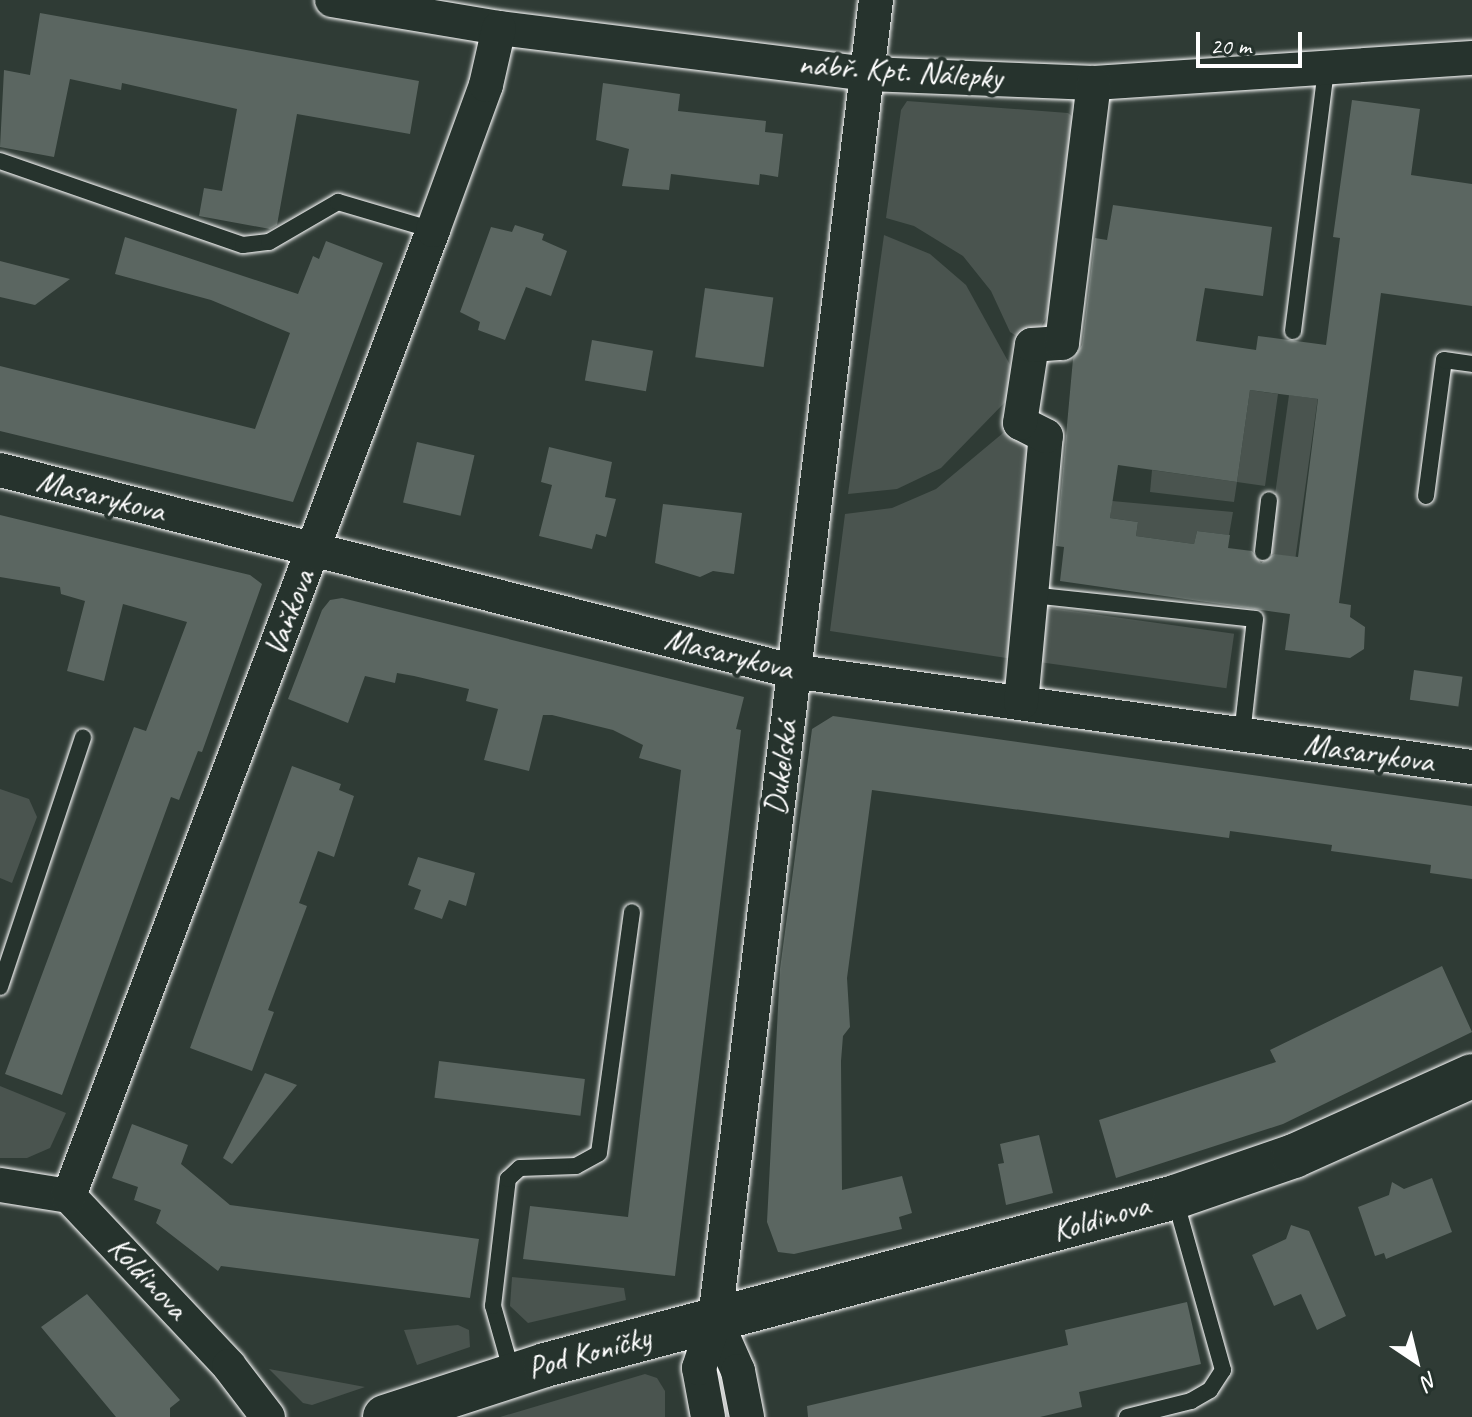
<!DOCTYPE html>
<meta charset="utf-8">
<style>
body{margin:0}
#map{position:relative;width:1472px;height:1417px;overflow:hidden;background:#2f3b35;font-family:Caveat,sans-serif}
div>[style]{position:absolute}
.green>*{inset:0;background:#4a544f;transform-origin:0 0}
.building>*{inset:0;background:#5b6661;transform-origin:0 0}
.roads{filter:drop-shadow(0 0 2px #fff) drop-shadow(0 0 2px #fff)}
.lane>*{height:16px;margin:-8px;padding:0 8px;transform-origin:8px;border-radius:8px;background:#26332d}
.street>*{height:34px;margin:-17px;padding:0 17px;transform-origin:17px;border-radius:17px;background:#26332d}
.secondary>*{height:44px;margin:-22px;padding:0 22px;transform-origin:22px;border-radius:22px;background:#26332d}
span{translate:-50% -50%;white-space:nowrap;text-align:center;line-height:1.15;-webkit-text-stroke:8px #26332d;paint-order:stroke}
.street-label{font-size:32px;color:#fff}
.north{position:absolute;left:1376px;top:1321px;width:80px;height:80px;-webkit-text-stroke:6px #26332d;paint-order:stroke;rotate:145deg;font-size:22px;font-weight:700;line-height:32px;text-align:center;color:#fff}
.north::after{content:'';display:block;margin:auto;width:28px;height:36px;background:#fff;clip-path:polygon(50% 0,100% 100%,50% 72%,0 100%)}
.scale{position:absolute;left:1196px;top:32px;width:106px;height:36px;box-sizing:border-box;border:4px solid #fff;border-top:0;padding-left:10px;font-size:24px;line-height:28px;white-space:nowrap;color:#fff;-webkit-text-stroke:6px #26332d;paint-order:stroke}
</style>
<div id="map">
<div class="green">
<div style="clip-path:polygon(907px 101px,1068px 113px,1079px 122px,1052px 307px,1037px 333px,1018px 337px,1010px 332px,991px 291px,963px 256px,914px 226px,886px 218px,901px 110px)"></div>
<div style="clip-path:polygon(884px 235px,930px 254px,966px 285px,1014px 372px,1010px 397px,941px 468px,897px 489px,848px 494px)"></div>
<div style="clip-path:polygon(1250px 390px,1278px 394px,1265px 486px,1237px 482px,1234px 502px,1150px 492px,1152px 470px,1237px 482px)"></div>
<div style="left:1289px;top:395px;width:29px;height:160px;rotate:8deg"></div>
<div style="clip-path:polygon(1009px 428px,1031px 446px,1013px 659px,830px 631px,845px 514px,892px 508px,936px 489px)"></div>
<div style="clip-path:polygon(1112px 501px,1233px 512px,1229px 535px,1197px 531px,1194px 544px,1136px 536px,1138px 522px,1110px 518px)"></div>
<div style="left:1043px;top:607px;width:193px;height:55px;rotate:8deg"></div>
<div style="clip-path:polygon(0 789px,29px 799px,37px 817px,12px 883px,0 878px)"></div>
<div style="clip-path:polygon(0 1086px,66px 1113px,50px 1148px,27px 1158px,0 1158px)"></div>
<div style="clip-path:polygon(512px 1277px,624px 1288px,626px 1300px,528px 1323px,510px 1306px)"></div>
<div style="clip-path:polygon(458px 1325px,469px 1330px,470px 1347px,417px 1365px,404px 1330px)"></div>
<div style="clip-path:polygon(269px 1369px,365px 1387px,312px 1405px,303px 1403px)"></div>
<div style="clip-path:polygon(645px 1374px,657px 1378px,665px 1391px,665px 1417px,500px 1417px)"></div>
</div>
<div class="building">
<div style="clip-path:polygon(40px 13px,419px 81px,410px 134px,297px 114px,277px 225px,270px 229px,199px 216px,204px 188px,222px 191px,237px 109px,122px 83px,121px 90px,70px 79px,54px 157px,0 147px,4px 70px,30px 75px)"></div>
<div style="clip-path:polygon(603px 83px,680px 94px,678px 111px,766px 121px,765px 132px,783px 134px,778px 177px,760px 174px,759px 185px,671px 174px,669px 190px,622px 186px,629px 149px,596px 140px)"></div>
<div style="clip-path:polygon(evenodd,1352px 100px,1420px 109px,1411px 175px,1472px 184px,1472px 306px,1381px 293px,1339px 603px,1351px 605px,1350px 617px,1365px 627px,1364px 649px,1350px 658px,1285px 650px,1290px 614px,1060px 581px,1064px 547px,1056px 546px,1073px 359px,1082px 345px,1095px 238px,1107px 240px,1113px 205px,1272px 227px,1263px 296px,1205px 288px,1196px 341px,1256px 350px,1258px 336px,1326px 345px,1340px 238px,1333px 237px,1352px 100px,1250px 390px,1318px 399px,1298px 557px,1274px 554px,1261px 563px,1252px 551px,1228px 548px,1230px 535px,1197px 531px,1194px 544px,1136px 536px,1138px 522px,1110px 518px,1118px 465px,1237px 482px,1250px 390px)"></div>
<div style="clip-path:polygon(515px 225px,544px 234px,542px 240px,567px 251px,551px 296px,526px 287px,505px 340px,478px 330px,480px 322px,460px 312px,491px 227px,512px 232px)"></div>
<div style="clip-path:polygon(125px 237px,298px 294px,313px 256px,319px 259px,326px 241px,383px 263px,293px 502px,0 431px,0 366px,255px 429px,290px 333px,211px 300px,115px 274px)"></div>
<div style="clip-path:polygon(0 261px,70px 279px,35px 305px,0 297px)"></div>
<div style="left:705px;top:288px;width:69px;height:70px;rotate:8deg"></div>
<div style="left:592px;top:340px;width:62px;height:41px;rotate:10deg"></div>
<div style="left:417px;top:442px;width:59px;height:62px;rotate:13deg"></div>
<div style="clip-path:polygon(549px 447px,612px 462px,605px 497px,616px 499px,606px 537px,596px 534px,592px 549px,539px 536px,552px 485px,541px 482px)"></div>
<div style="clip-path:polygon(663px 504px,742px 513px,734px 574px,713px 571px,700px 577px,655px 563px)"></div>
<div style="clip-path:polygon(0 515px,250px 575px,262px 584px,202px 752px,198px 751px,179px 800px,171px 797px,62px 1095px,5px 1074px,134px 727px,146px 731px,187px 622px,123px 604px,104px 681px,67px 671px,85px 601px,61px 594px,60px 587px,0 577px)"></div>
<div style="clip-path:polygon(342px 598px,744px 697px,736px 729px,741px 730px,675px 1276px,523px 1259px,530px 1206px,628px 1217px,681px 770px,639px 758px,643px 745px,613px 730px,552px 715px,543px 715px,529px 771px,484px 760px,498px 709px,466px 701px,469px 689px,414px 676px,397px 673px,395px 683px,365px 676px,348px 723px,288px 699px,322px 610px,330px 600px)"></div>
<div style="left:1414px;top:670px;width:49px;height:30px;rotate:8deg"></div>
<div style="clip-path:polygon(833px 716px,1472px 806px,1472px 879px,1430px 873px,1431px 865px,1331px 851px,1332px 845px,1230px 831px,1229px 838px,872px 790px,847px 978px,850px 1027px,843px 1036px,841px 1061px,842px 1190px,902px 1176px,912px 1213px,899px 1217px,902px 1229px,794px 1254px,778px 1252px,767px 1222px,780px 969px,812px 729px)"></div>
<div style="clip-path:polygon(292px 766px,341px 784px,339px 790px,354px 796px,334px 857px,318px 851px,299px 903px,307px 906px,268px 1010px,274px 1012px,252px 1071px,190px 1048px)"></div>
<div style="clip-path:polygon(418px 857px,475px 873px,466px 906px,449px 900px,442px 919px,414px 909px,421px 890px,408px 885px)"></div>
<div style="clip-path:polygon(1442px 966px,1472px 1032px,1283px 1124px,1116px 1178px,1099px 1120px,1276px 1062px,1270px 1050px)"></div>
<div style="left:439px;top:1061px;width:147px;height:37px;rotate:7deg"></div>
<div style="clip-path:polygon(265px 1073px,297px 1085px,232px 1164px,223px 1158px)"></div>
<div style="clip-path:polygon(132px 1124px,188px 1145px,181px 1164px,230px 1205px,479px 1239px,470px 1298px,221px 1266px,218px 1271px,156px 1223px,161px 1210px,134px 1200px,138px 1187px,112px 1178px)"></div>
<div style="clip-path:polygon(1039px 1135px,1053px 1193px,1006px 1205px,998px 1164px,1004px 1163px,1000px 1144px)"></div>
<div style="clip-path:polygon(1432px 1178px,1452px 1232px,1386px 1259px,1384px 1253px,1375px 1256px,1358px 1207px,1389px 1195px,1392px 1182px,1404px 1189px)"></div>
<div style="clip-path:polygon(1291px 1225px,1309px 1231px,1346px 1316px,1317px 1330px,1301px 1294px,1274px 1306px,1252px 1255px,1286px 1239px)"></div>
<div style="clip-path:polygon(87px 1294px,180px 1400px,170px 1408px,170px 1417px,116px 1417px,41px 1327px)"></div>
<div style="clip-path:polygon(1187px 1302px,1201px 1364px,1079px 1392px,1082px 1407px,1040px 1417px,808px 1417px,807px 1406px,1068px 1345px,1065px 1330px)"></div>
</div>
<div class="roads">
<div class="lane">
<div style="left:0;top:161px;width:257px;rotate:19.1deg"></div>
<div style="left:243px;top:245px;width:26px;rotate:-7deg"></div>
<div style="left:269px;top:242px;width:80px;rotate:-30.1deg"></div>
<div style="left:338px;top:202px;width:99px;rotate:16.4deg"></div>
<div style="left:1293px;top:331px;width:263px;rotate:-82.8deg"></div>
<div style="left:1426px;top:496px;width:137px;rotate:-82.5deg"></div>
<div style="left:1444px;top:360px;width:28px;rotate:8deg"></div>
<div style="left:1263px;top:552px;width:52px;rotate:-83.4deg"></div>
<div style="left:1031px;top:595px;width:225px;rotate:6.1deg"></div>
<div style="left:1255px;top:619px;width:117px;rotate:96.4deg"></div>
<div style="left:0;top:987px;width:263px;rotate:-71.6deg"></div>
<div style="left:512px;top:1373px;width:70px;rotate:-105.8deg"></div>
<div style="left:493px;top:1306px;width:128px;rotate:-83.3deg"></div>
<div style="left:508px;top:1179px;width:16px;rotate:-43deg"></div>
<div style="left:520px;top:1168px;width:56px;rotate:-2deg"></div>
<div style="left:576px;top:1166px;width:26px;rotate:-29deg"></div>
<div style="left:599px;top:1153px;width:243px;rotate:-82.2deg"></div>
<div style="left:1127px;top:1417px;width:66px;rotate:-14deg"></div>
<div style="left:1191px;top:1401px;width:22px;rotate:-30deg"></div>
<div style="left:1210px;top:1390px;width:24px;rotate:-57deg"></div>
<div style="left:1223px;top:1370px;width:178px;rotate:-105.7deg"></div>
</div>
<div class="street">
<div style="left:332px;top:0;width:169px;rotate:9.5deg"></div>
<div style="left:499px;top:28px;width:372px;rotate:7.1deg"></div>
<div style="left:868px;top:74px;width:226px;rotate:2.3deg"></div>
<div style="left:1094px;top:83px;width:379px;rotate:-3.8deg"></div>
<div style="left:0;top:470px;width:817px;rotate:14.24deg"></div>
<div style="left:792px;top:671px;width:687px;rotate:8.04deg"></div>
<div style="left:1021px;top:703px;width:268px;rotate:-84.7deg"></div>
<div style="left:1046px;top:436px;width:29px;rotate:-153deg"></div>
<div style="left:1020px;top:423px;width:79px;rotate:-81.3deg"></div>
<div style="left:1032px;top:345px;width:30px;rotate:-4deg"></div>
<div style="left:1062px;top:343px;width:262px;rotate:-83deg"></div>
<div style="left:0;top:1185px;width:70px;rotate:9.1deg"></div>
<div style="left:69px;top:1196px;width:233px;rotate:46.7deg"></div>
<div style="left:229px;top:1366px;width:64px;rotate:52.6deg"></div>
<div style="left:69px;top:1196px;width:1032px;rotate:-69.35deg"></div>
<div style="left:433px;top:230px;width:154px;rotate:-69.9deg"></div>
<div style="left:486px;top:85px;width:58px;rotate:-77.2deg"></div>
<div style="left:715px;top:1319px;width:57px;rotate:66.1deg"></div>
<div style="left:738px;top:1371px;width:47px;rotate:78.9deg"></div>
<div style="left:708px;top:1417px;width:50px;rotate:-100.4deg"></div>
<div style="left:699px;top:1368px;width:52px;rotate:-71.9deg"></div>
<div style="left:715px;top:1319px;width:1329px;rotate:-83.04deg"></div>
</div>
<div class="secondary">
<div style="left:385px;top:1417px;width:168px;rotate:-18deg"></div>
<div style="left:545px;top:1365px;width:652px;rotate:-14.93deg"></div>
<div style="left:1175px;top:1197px;width:126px;rotate:-19deg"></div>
<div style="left:1294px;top:1156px;width:195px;rotate:-24.2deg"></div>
</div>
</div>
<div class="street-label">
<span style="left:900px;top:71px;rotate:4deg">nábř. Kpt. Nálepky</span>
<span style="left:101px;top:496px;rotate:14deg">Masarykova</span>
<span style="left:289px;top:613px;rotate:-69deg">Vaňkova</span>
<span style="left:729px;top:654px;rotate:14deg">Masarykova</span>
<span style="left:1369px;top:753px;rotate:8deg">Masarykova</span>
<span style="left:781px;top:768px;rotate:-83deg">Dukelská</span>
<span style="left:1101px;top:1218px;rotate:-16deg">Koldinova</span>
<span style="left:148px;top:1278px;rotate:47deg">Koldinova</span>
<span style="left:589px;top:1353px;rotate:-15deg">Pod Koníčky</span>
</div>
<div class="north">N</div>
<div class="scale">20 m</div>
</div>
